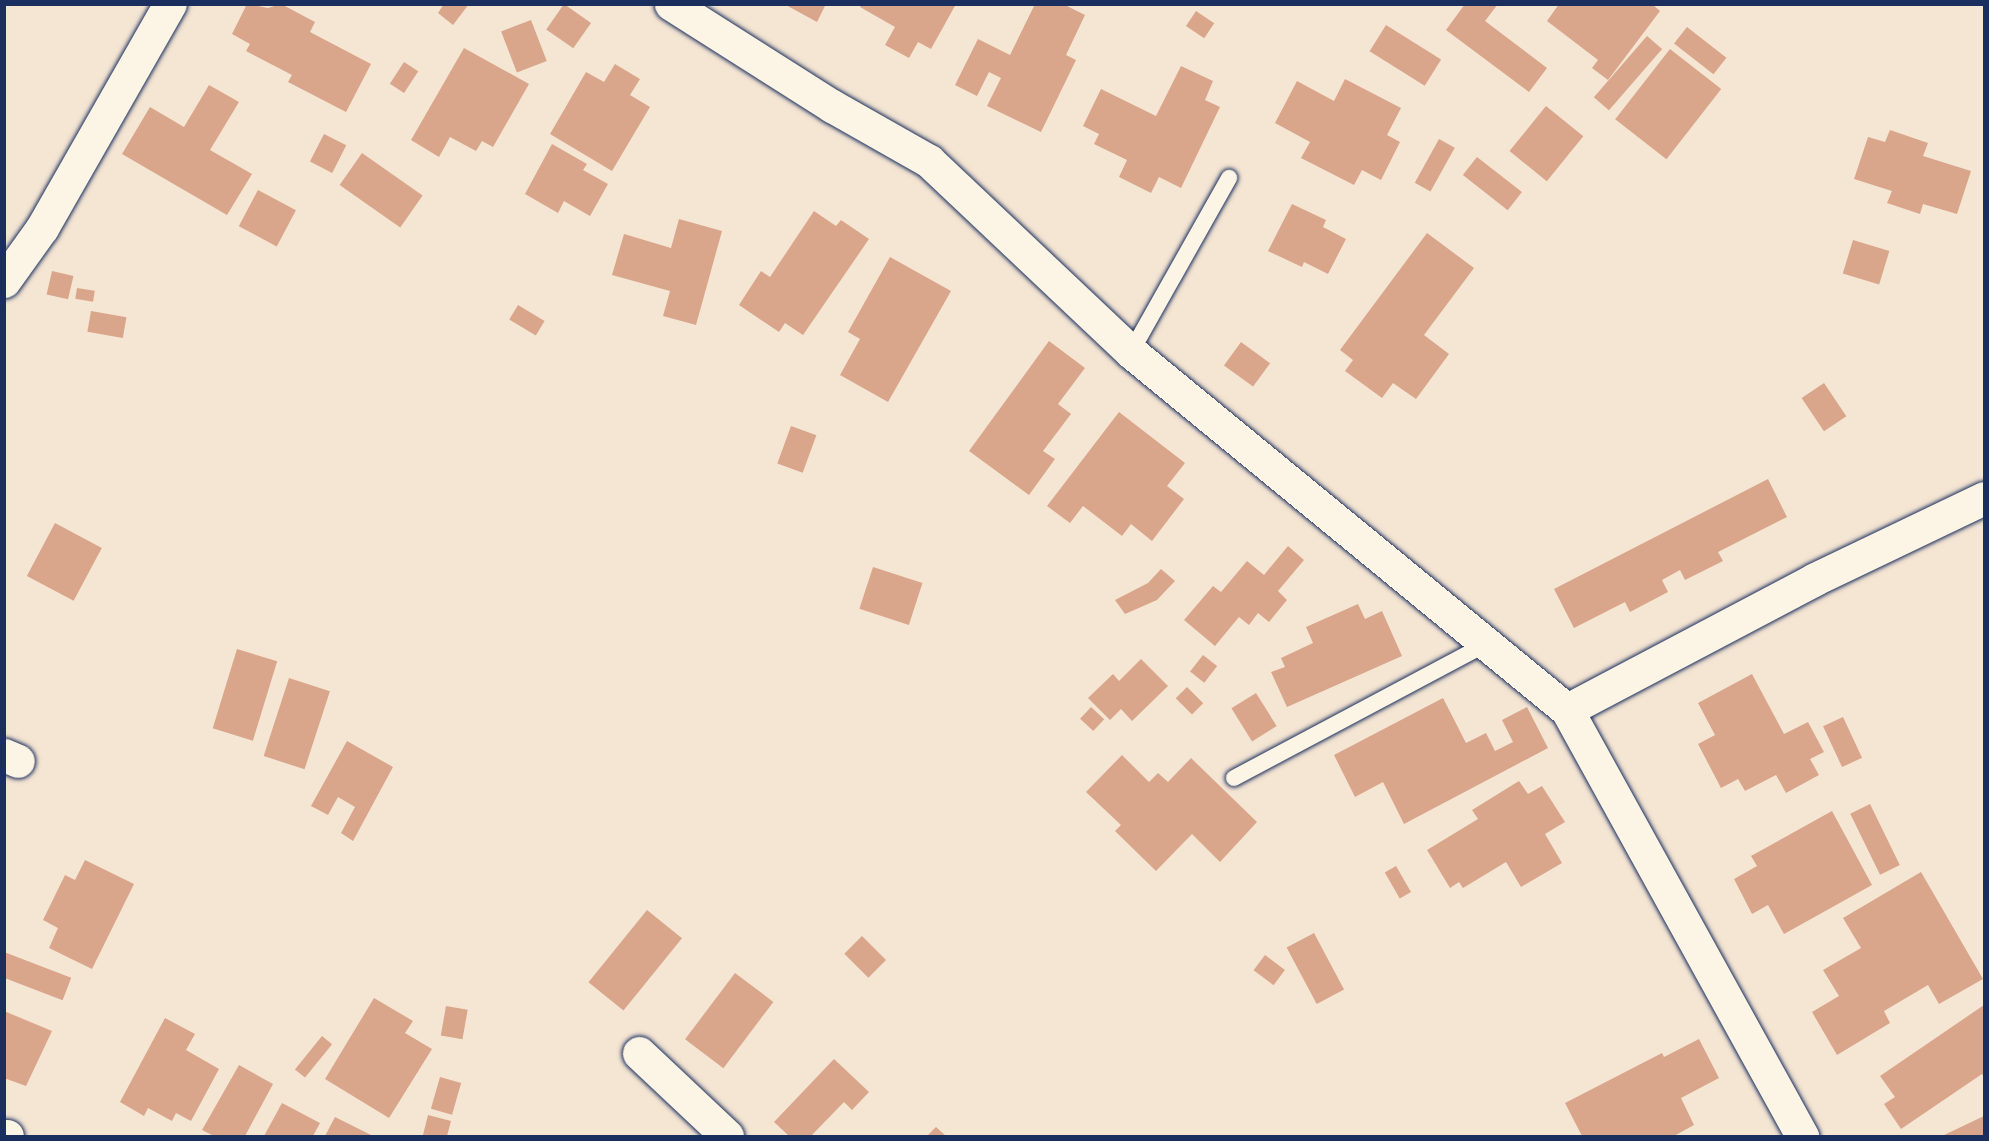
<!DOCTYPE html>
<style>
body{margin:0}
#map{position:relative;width:1989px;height:1141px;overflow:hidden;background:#f5e5d3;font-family:Mynerve,sans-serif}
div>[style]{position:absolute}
.building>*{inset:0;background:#d9a68c;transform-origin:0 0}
.roads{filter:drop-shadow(0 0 2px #1b2f5e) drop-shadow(0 0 2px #1b2f5e)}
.lane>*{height:16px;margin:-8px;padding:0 8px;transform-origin:8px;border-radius:8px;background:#fcf5e5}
.street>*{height:33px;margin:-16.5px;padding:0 16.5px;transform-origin:16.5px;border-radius:16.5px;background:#fcf5e5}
span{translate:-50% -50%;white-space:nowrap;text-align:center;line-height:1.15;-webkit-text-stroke:6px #fcf5e5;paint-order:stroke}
.frame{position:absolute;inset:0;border:6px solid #1b2f5e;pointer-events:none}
</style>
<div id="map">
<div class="building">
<div style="clip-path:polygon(247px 4px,268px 8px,281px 4px,315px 22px,310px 32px,371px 64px,346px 112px,288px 82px,292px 75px,246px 51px,250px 44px,232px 34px)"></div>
<div style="clip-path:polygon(444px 4px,469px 4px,453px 25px,438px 13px)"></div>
<div style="left:564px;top:4px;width:33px;height:31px;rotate:35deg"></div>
<div style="clip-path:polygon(784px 4px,826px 4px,817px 22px)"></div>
<div style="clip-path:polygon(862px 4px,956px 4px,931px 49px,918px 42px,909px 58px,885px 45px,895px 27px,860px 7px)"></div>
<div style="clip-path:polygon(1035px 4px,1063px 4px,1085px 15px,1066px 55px,1076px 60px,1041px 132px,987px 106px,1001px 78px,989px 72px,977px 96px,955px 85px,978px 39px,1010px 55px)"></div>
<div style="clip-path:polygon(1465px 4px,1498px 4px,1485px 21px,1547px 68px,1529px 92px,1446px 30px)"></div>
<div style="clip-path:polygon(1559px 4px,1652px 4px,1660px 11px,1608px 80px,1592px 68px,1598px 60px,1547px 21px)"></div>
<div style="left:1196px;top:11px;width:22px;height:18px;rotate:34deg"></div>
<div style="left:531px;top:20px;width:44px;height:32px;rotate:69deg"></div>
<div style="left:1386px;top:25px;width:65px;height:31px;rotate:32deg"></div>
<div style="left:1687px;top:27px;width:50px;height:21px;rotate:38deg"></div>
<div style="left:1647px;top:36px;width:20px;height:81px;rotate:41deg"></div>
<div style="clip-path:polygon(464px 48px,529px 84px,493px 147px,482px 141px,476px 151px,450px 137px,439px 157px,411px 140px)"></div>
<div style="left:1670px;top:49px;width:65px;height:89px;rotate:38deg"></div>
<div style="left:404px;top:62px;width:17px;height:26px;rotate:33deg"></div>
<div style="clip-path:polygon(615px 64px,640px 79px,630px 95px,650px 107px,612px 171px,550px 134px,586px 72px,604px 82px)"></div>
<div style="clip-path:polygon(1181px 66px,1213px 81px,1205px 100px,1220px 107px,1181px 188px,1159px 177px,1151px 193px,1119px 177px,1127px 160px,1094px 144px,1099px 134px,1083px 126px,1101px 89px,1156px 116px)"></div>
<div style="clip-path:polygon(1345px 79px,1401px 108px,1387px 135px,1400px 142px,1381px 180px,1362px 170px,1354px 185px,1301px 158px,1310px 142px,1275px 123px,1297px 81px,1334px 101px)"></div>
<div style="clip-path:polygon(209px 85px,239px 102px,210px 150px,252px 174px,227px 215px,122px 154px,150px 107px,184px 127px)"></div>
<div style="left:1546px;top:106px;width:48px;height:58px;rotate:39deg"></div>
<div style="clip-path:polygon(1890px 130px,1928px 143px,1923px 156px,1971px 171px,1957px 214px,1923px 204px,1920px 214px,1887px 203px,1892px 191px,1854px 179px,1868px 137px,1885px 142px)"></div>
<div style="left:324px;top:134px;width:25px;height:31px;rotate:27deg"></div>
<div style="left:1439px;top:139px;width:18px;height:50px;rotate:29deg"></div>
<div style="clip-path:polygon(552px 144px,587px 164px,583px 170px,608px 184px,590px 216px,564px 201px,558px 213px,525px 194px)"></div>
<div style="left:362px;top:153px;width:74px;height:39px;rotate:35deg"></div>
<div style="left:1477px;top:157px;width:57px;height:23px;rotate:38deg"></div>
<div style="left:258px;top:190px;width:43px;height:41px;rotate:28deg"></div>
<div style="clip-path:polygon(1292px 204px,1326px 220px,1323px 227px,1346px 239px,1328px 274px,1304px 262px,1302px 267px,1268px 251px)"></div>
<div style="clip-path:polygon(814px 211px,836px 226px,841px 220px,869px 239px,803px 335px,785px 323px,779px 332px,739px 305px,761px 271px,770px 277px)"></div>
<div style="clip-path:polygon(679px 219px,722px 231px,696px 325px,663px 316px,670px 291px,612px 275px,624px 234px,671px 248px)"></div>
<div style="clip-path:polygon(1427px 233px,1474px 268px,1424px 335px,1449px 354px,1416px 399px,1393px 383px,1382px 398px,1345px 371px,1353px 360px,1340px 350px)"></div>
<div style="left:1853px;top:240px;width:38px;height:35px;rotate:17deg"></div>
<div style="clip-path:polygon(890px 257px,951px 291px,888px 402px,840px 375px,860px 339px,848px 332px)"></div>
<div style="left:52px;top:271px;width:22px;height:24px;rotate:13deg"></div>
<div style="left:77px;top:288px;width:18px;height:11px;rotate:9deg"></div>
<div style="left:518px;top:305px;width:31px;height:17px;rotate:31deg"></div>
<div style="left:91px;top:311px;width:36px;height:21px;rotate:10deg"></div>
<div style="clip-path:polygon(1049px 341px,1085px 368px,1058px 404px,1071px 414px,1043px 451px,1055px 459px,1029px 495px,969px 451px)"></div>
<div style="left:1241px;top:342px;width:36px;height:29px;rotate:36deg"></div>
<div style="left:1824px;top:383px;width:40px;height:27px;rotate:56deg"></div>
<div style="clip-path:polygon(1119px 412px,1185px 463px,1167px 486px,1184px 499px,1152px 541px,1131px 524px,1122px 536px,1083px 506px,1070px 523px,1047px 506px)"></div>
<div style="left:791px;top:426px;width:27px;height:40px;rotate:20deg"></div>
<div style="clip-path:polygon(1768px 479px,1787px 517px,1718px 552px,1723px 561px,1685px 580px,1680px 570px,1662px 580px,1668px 592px,1630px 612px,1625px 602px,1574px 628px,1554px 589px)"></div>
<div style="left:55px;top:523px;width:53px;height:60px;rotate:28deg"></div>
<div style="clip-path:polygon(1288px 546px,1304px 560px,1278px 591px,1287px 600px,1269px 622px,1258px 613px,1249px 625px,1239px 617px,1215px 646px,1184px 620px,1213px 586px,1221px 592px,1247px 561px,1264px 575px)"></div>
<div style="left:873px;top:567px;width:52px;height:44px;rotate:18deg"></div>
<div style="clip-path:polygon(1161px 569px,1175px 581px,1157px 600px,1125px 614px,1115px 600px,1148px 583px)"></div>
<div style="clip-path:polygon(1358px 604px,1365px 619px,1382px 611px,1402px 656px,1287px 707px,1271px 672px,1285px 667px,1281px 658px,1313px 643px,1306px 627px)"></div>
<div style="left:237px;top:649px;width:42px;height:83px;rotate:17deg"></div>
<div style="left:1203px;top:655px;width:18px;height:21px;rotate:38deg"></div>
<div style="clip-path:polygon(1141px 659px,1168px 686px,1132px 721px,1121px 709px,1110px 720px,1088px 698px,1113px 674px,1119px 681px)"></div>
<div style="clip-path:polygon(1752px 674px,1784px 734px,1808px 722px,1824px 752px,1810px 759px,1819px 775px,1786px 793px,1776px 775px,1745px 791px,1738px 779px,1721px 788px,1698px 744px,1715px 735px,1698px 703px)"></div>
<div style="left:289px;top:678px;width:43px;height:82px;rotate:18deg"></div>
<div style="left:1187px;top:687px;width:23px;height:16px;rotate:45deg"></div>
<div style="left:1256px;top:693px;width:39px;height:29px;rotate:58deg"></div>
<div style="clip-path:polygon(1443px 698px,1466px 743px,1486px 733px,1495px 751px,1513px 742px,1502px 720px,1527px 707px,1548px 748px,1404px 824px,1383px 782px,1355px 797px,1334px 755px)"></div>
<div style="left:1091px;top:707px;width:18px;height:16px;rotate:43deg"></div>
<div style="left:1843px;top:717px;width:45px;height:22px;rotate:65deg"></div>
<div style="clip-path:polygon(347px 741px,393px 767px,353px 841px,341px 833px,355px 807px,338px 797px,328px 815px,311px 806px)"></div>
<div style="clip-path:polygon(1122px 755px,1149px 782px,1158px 773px,1168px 782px,1191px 758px,1257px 822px,1220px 862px,1192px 834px,1156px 871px,1115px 831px,1121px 825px,1086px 792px)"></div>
<div style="clip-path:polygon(1519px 781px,1528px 794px,1542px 786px,1565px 822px,1545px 834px,1562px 863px,1521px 887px,1506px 862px,1463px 888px,1459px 882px,1450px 888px,1427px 850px,1478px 819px,1472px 810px)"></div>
<div style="left:1870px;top:804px;width:68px;height:22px;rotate:64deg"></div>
<div style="clip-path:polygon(1832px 811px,1872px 885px,1784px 934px,1768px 905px,1752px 914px,1734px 879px,1757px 866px,1751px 856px)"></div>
<div style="clip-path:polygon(85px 860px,134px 884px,92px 969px,49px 948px,58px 928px,43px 920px,65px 875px,75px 880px)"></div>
<div style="left:1396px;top:866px;width:30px;height:13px;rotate:60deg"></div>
<div style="clip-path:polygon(1921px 872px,1983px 979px,1939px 1004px,1928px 985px,1884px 1011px,1890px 1023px,1837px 1055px,1812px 1012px,1839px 996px,1823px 970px,1861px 948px,1843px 918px)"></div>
<div style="left:647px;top:910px;width:45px;height:93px;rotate:39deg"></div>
<div style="left:1314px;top:933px;width:64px;height:31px;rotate:62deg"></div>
<div style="left:862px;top:936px;width:34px;height:25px;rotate:45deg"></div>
<div style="left:4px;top:952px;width:72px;height:24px;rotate:21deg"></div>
<div style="left:1265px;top:955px;width:25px;height:19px;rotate:37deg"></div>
<div style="left:735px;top:973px;width:48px;height:83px;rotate:37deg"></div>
<div style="clip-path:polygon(374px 998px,413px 1021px,405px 1033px,432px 1049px,389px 1118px,325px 1079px)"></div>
<div style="clip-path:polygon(1984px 1005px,1984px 1077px,1982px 1074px,1901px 1129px,1884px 1104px,1895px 1097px,1880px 1076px)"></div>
<div style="left:446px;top:1006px;width:22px;height:30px;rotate:10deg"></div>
<div style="clip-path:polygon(4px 1011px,52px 1031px,26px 1086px,4px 1078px)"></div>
<div style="clip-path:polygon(165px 1018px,195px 1034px,186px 1050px,219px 1069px,191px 1121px,176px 1113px,172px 1121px,148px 1108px,144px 1116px,120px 1102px)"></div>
<div style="left:322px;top:1036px;width:13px;height:43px;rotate:39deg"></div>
<div style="clip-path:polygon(1699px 1039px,1719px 1078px,1681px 1098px,1694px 1125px,1674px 1136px,1582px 1136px,1565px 1103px,1662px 1053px,1664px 1057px)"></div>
<div style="clip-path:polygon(834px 1059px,869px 1092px,852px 1110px,844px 1102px,811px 1136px,789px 1136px,774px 1122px)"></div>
<div style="clip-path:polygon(239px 1065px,273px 1084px,245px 1136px,214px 1136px,202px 1130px)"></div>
<div style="left:440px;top:1077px;width:22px;height:33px;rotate:16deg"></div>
<div style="clip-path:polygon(282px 1103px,320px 1123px,313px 1136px,264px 1136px)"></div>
<div style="clip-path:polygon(428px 1115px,451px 1121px,447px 1136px,423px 1135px)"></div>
<div style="clip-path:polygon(1984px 1116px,1984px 1136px,1942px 1136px)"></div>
<div style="clip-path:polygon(335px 1117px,373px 1136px,325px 1136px)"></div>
<div style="clip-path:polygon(936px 1127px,946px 1136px,927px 1136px)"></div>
</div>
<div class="roads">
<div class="lane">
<div style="left:1131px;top:352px;width:200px;rotate:-60.6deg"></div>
<div style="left:1234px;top:778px;width:288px;rotate:-28deg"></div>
</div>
<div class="street">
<div style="left:671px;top:4px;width:191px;rotate:32.4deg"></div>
<div style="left:832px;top:106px;width:112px;rotate:29.6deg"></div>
<div style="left:929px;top:161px;width:278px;rotate:43.4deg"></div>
<div style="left:1131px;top:352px;width:564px;rotate:39.39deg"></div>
<div style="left:1567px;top:710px;width:280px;rotate:-27.8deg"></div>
<div style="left:1815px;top:579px;width:187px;rotate:-25.6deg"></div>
<div style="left:4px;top:281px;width:65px;rotate:-54.4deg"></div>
<div style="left:42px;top:228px;width:258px;rotate:-60.3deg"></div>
<div style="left:1567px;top:710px;width:487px;rotate:61.1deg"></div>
<div style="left:4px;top:755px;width:15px;rotate:23deg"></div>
<div style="left:639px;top:1053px;width:121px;rotate:43.3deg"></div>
<div style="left:4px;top:1136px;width:3px"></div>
</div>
</div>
<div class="frame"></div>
</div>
